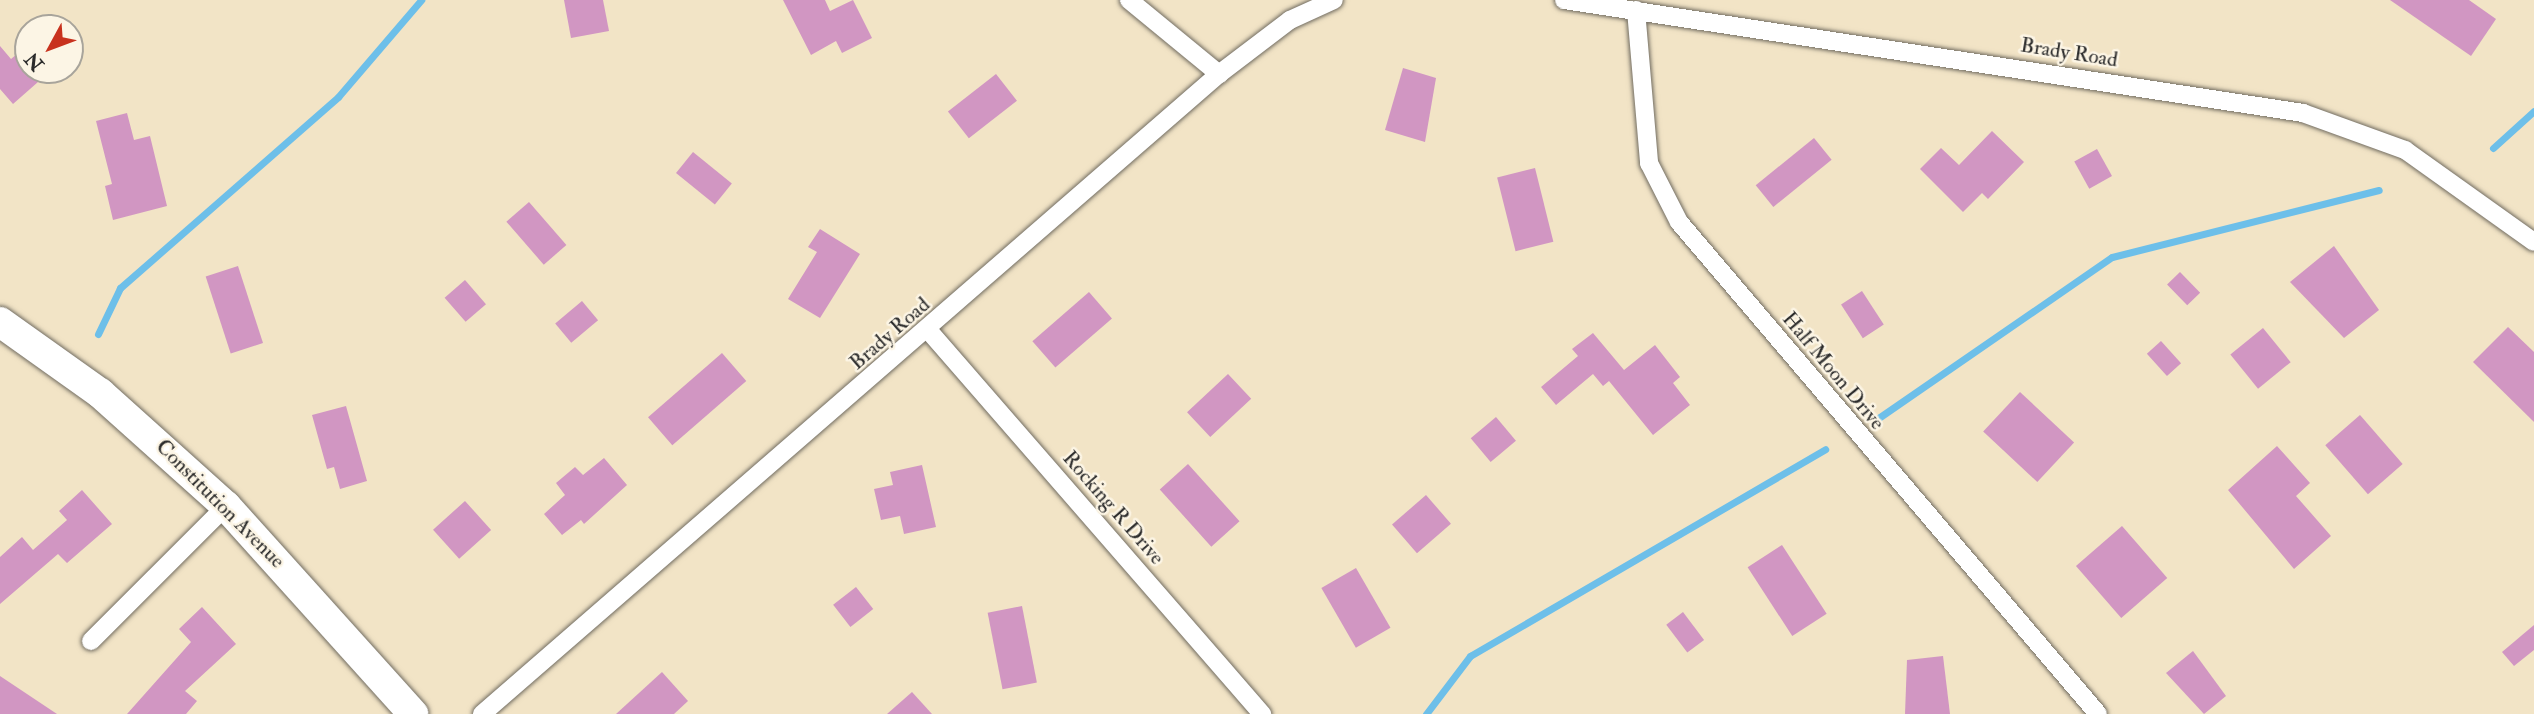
<!DOCTYPE html>
<style>
body{margin:0}
#map{position:relative;width:2534px;height:714px;overflow:hidden;background:#f2e4c6;font-family:"IM FELL Double Pica",serif}
div>[style]{position:absolute}
.stream>*{height:7px;margin:-3.5px;padding:0 3.5px;transform-origin:3.5px;border-radius:3.5px;background:#6dbfe9}
.building>*{inset:0;background:#d196c2;transform-origin:0 0}
.roads{filter:drop-shadow(0 0 2px #716c61) drop-shadow(0 0 2px #716c61)}
.street>*{height:18px;margin:-9px;padding:0 9px;transform-origin:9px;border-radius:9px;background:#fff}
.primary>*{height:30px;margin:-15px;padding:0 15px;transform-origin:15px;border-radius:15px;background:#fff}
span{translate:-50% -50%;white-space:nowrap;text-align:center;line-height:1.15;-webkit-text-stroke:5px #fcf5e5;paint-order:stroke}
.street-label{font-size:21px;color:#2b2b2b}
.north{position:absolute;left:14px;top:14px;width:70px;height:70px;box-sizing:border-box;background:#fcf5e5;border:2px solid #a8a49b;border-radius:50%;rotate:229deg;font-size:19px;font-weight:700;line-height:28px;text-align:center;color:#2b2b2b}
.north::after{content:'';display:block;margin:auto;width:24px;height:32px;background:#c8321e;clip-path:polygon(50% 0,100% 100%,50% 72%,0 100%)}
</style>
<div id="map">
<div class="stream">
<div style="left:2493px;top:148px;width:55px;rotate:-42.1deg"></div>
<div style="left:98px;top:334px;width:51px;rotate:-64.4deg"></div>
<div style="left:120px;top:288px;width:290px;rotate:-41.2deg"></div>
<div style="left:338px;top:97px;width:128px;rotate:-49.4deg"></div>
<div style="left:1877px;top:419px;width:285px;rotate:-34.6deg"></div>
<div style="left:2112px;top:257px;width:275px;rotate:-14.1deg"></div>
<div style="left:1426px;top:714px;width:73px;rotate:-52.8deg"></div>
<div style="left:1470px;top:656px;width:411px;rotate:-30.2deg"></div>
</div>
<div class="building">
<div style="clip-path:polygon(564px 0,603px 0,609px 31px,571px 38px)"></div>
<div style="clip-path:polygon(783px 0,825px 0,830px 11px,853px 0,872px 38px,842px 53px,836px 41px,811px 55px)"></div>
<div style="clip-path:polygon(2390px 0,2469px 0,2496px 19px,2471px 56px)"></div>
<div style="clip-path:polygon(28px 45px,28px 70px,38px 82px,13px 104px,0 89px,0 46px,11px 59px)"></div>
<div style="clip-path:polygon(1403px 68px,1436px 78px,1425px 142px,1385px 130px)"></div>
<div style="left:996px;top:74px;width:34px;height:61px;rotate:52deg"></div>
<div style="clip-path:polygon(127px 113px,134px 140px,150px 136px,167px 206px,113px 220px,105px 186px,112px 184px,96px 121px)"></div>
<div style="clip-path:polygon(1992px 131px,2024px 162px,1988px 199px,1982px 193px,1963px 212px,1920px 169px,1941px 148px,1959px 165px)"></div>
<div style="left:1814px;top:138px;width:28px;height:75px;rotate:51deg"></div>
<div style="left:2097px;top:149px;width:31px;height:26px;rotate:61deg"></div>
<div style="left:693px;top:152px;width:50px;height:27px;rotate:39deg"></div>
<div style="left:1535px;top:168px;width:76px;height:39px;rotate:76deg"></div>
<div style="left:529px;top:202px;width:57px;height:30px;rotate:49deg"></div>
<div style="clip-path:polygon(820px 229px,860px 254px,820px 318px,788px 299px,817px 252px,808px 247px)"></div>
<div style="clip-path:polygon(2334px 246px,2379px 310px,2344px 338px,2290px 282px)"></div>
<div style="left:238px;top:266px;width:81px;height:34px;rotate:72deg"></div>
<div style="left:2180px;top:272px;width:29px;height:18px;rotate:46deg"></div>
<div style="left:465px;top:280px;width:32px;height:27px;rotate:49deg"></div>
<div style="left:1862px;top:291px;width:40px;height:25px;rotate:57deg"></div>
<div style="left:1089px;top:292px;width:35px;height:75px;rotate:49deg"></div>
<div style="left:582px;top:301px;width:25px;height:35px;rotate:50deg"></div>
<div style="clip-path:polygon(2508px 327px,2534px 352px,2534px 422px,2473px 362px)"></div>
<div style="left:2263px;top:328px;width:44px;height:42px;rotate:51deg"></div>
<div style="clip-path:polygon(1593px 333px,1624px 370px,1655px 345px,1680px 377px,1673px 383px,1690px 405px,1653px 435px,1609px 381px,1603px 386px,1593px 374px,1556px 405px,1541px 387px,1578px 356px,1572px 349px)"></div>
<div style="left:2161px;top:341px;width:30px;height:19px;rotate:48deg"></div>
<div style="left:722px;top:353px;width:37px;height:98px;rotate:49deg"></div>
<div style="left:1228px;top:374px;width:34px;height:56px;rotate:47deg"></div>
<div style="left:2020px;top:392px;width:74px;height:54px;rotate:43deg"></div>
<div style="clip-path:polygon(346px 406px,367px 481px,340px 489px,334px 467px,327px 469px,312px 415px)"></div>
<div style="left:2360px;top:415px;width:65px;height:46px;rotate:49deg"></div>
<div style="left:1496px;top:417px;width:31px;height:33px;rotate:50deg"></div>
<div style="clip-path:polygon(2277px 446px,2310px 483px,2296px 496px,2331px 536px,2294px 569px,2228px 490px)"></div>
<div style="clip-path:polygon(604px 458px,627px 485px,584px 524px,581px 520px,562px 535px,544px 514px,565px 495px,556px 483px,575px 467px,583px 475px)"></div>
<div style="left:1188px;top:464px;width:77px;height:38px;rotate:48deg"></div>
<div style="clip-path:polygon(922px 465px,936px 527px,904px 534px,900px 516px,881px 520px,874px 489px,893px 485px,890px 472px)"></div>
<div style="clip-path:polygon(82px 490px,112px 524px,67px 563px,58px 554px,0 604px,0 557px,22px 537px,33px 550px,67px 520px,59px 511px)"></div>
<div style="left:1426px;top:495px;width:38px;height:45px;rotate:49deg"></div>
<div style="left:465px;top:501px;width:39px;height:43px;rotate:48deg"></div>
<div style="left:2122px;top:526px;width:69px;height:61px;rotate:49deg"></div>
<div style="left:1782px;top:545px;width:82px;height:41px;rotate:57deg"></div>
<div style="left:1356px;top:568px;width:69px;height:40px;rotate:60deg"></div>
<div style="left:856px;top:587px;width:28px;height:29px;rotate:52deg"></div>
<div style="left:1022px;top:606px;width:78px;height:35px;rotate:79deg"></div>
<div style="clip-path:polygon(202px 607px,236px 644px,185px 691px,197px 701px,186px 714px,127px 714px,191px 642px,179px 629px)"></div>
<div style="left:1683px;top:612px;width:35px;height:21px;rotate:53deg"></div>
<div style="clip-path:polygon(2534px 625px,2534px 650px,2514px 666px,2502px 652px)"></div>
<div style="clip-path:polygon(2193px 651px,2226px 696px,2204px 714px,2166px 673px)"></div>
<div style="clip-path:polygon(1943px 656px,1950px 714px,1905px 714px,1907px 660px)"></div>
<div style="clip-path:polygon(662px 672px,688px 701px,674px 714px,616px 714px)"></div>
<div style="clip-path:polygon(0 676px,57px 714px,0 714px)"></div>
<div style="clip-path:polygon(912px 692px,932px 714px,887px 714px)"></div>
</div>
<div class="roads">
<div class="street">
<div style="left:1129px;top:0;width:117px;rotate:39.4deg"></div>
<div style="left:1564px;top:0;width:748px;rotate:8.69deg"></div>
<div style="left:2303px;top:113px;width:109px;rotate:19.9deg"></div>
<div style="left:2405px;top:150px;width:158px;rotate:35.5deg"></div>
<div style="left:1636px;top:10px;width:154px;rotate:85.1deg"></div>
<div style="left:1649px;top:163px;width:66px;rotate:63deg"></div>
<div style="left:1679px;top:222px;width:646px;rotate:49.58deg"></div>
<div style="left:929px;top:331px;width:508px;rotate:48.99deg"></div>
<div style="left:91px;top:641px;width:191px;rotate:-45deg"></div>
<div style="left:482px;top:714px;width:976px;rotate:-40.97deg"></div>
<div style="left:1219px;top:74px;width:89px;rotate:-37.3deg"></div>
<div style="left:1290px;top:20px;width:48px;rotate:-24.4deg"></div>
</div>
<div class="primary">
<div style="left:0;top:322px;width:123px;rotate:35.4deg"></div>
<div style="left:100px;top:393px;width:169px;rotate:41.9deg"></div>
<div style="left:226px;top:506px;width:280px;rotate:48deg"></div>
</div>
</div>
<div class="street-label">
<span style="left:2069px;top:53px;rotate:9deg">Brady Road</span>
<span style="left:890px;top:334px;rotate:-41deg">Brady Road</span>
<span style="left:1833px;top:371px;rotate:50deg">Half Moon Drive</span>
<span style="left:220px;top:504px;rotate:45deg">Constitution Avenue</span>
<span style="left:1113px;top:508px;rotate:49deg">Rocking R Drive</span>
</div>
<div class="north">N</div>
</div>
